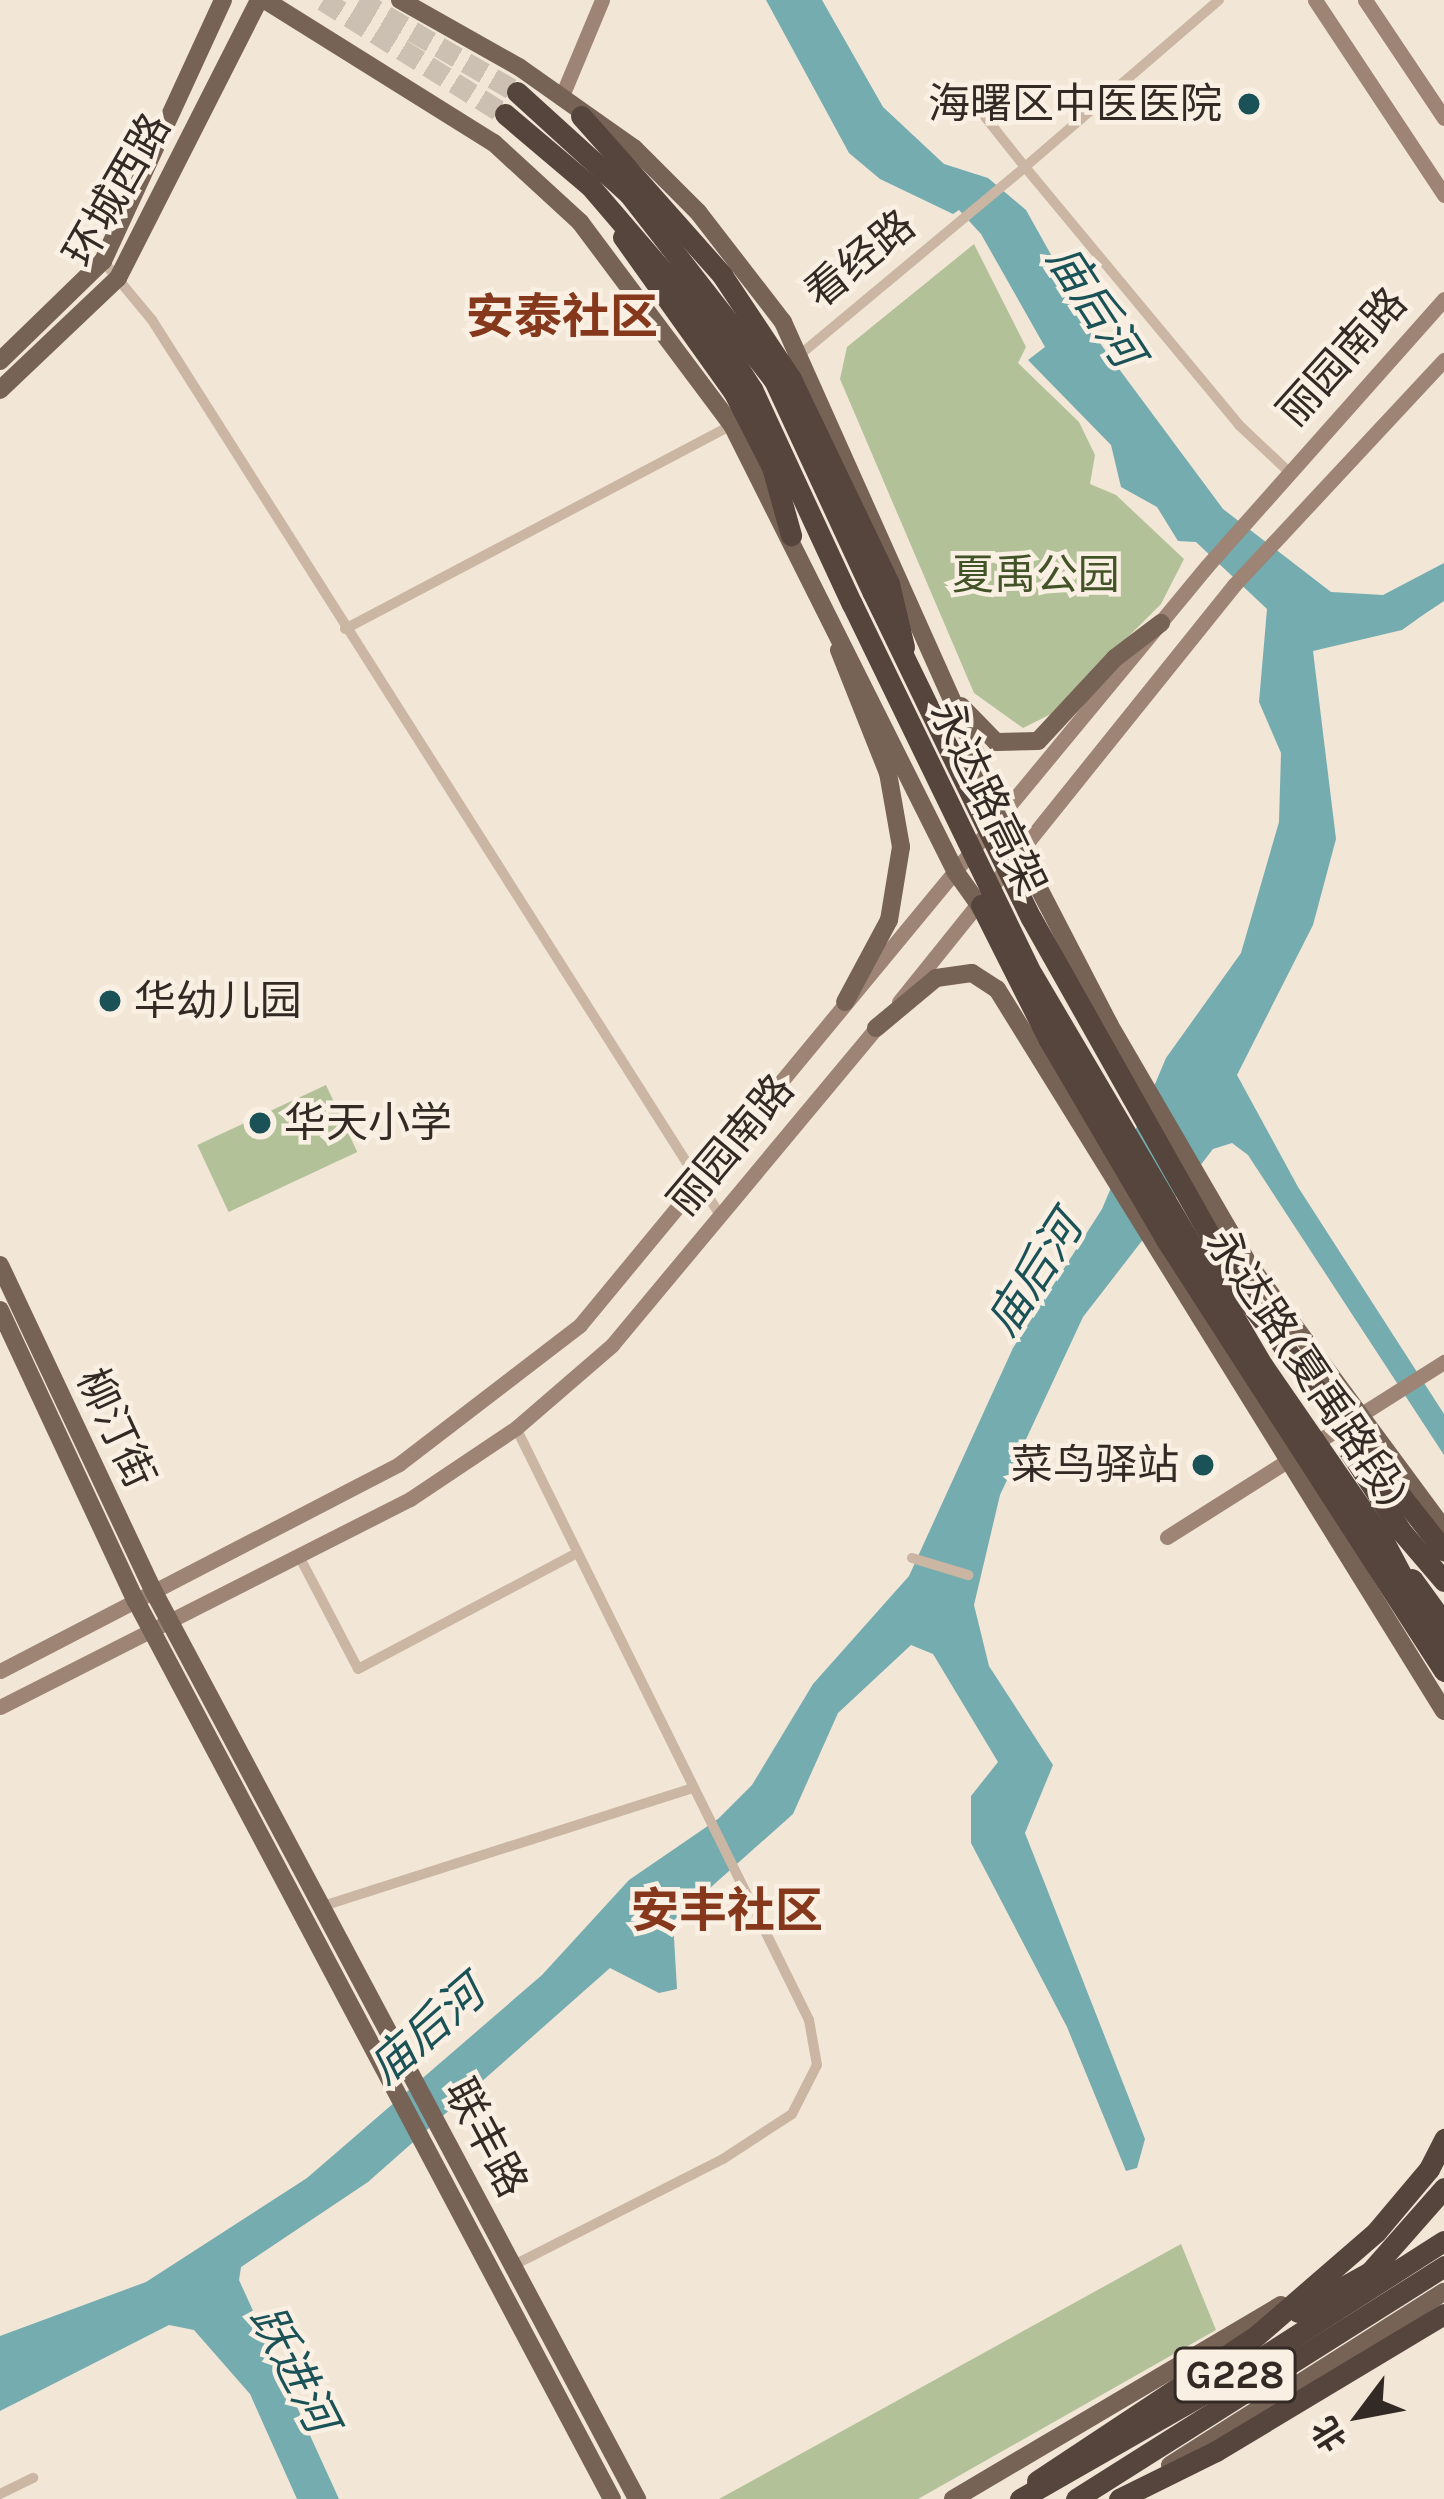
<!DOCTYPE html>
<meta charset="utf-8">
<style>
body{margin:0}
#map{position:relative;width:1444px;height:2499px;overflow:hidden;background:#f2e6d7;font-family:Karla,"Noto Sans SC",sans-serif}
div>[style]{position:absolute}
.green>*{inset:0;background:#b2c197;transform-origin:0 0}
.water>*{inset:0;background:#75acaf}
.highway-tunnel>*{height:21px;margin-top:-10.5px;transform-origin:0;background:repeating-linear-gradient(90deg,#ccc0b3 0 21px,transparent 0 31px)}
.street>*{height:10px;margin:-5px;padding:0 5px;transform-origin:5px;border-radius:5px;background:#cab6a3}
.secondary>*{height:15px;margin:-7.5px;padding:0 7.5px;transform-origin:7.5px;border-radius:7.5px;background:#9d8474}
.primary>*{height:18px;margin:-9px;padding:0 9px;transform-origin:9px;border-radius:9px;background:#776256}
.highway>*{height:21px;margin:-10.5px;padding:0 10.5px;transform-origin:10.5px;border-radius:10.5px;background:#56453c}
.highway-bridge>*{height:21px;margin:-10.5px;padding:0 10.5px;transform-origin:10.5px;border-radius:10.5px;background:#56453c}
.dots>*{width:33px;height:33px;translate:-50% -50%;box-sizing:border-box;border:6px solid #f9f0e3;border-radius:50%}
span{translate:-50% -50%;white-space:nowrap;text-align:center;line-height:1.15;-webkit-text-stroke:9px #f9f0e3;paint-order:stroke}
.shield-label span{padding:3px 9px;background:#f9f0e3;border:3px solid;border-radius:9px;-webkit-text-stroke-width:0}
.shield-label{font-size:39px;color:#342a25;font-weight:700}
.poi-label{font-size:42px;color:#342a25}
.right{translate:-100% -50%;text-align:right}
.left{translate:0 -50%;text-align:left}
.street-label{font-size:42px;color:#342a25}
.park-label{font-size:42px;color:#435328}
.water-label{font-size:45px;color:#1a5257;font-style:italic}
.quarter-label{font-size:48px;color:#86381c;font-weight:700}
.north{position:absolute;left:1300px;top:2355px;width:120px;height:120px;-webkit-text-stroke:9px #f9f0e3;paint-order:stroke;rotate:238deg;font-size:33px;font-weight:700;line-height:48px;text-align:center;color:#342a25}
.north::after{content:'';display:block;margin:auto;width:42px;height:54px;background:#342a25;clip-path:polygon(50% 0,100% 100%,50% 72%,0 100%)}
</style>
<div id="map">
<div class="green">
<div style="clip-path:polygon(974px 244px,1026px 347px,1018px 363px,1079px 422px,1095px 455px,1090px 484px,1116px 495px,1184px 559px,1161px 604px,1051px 714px,1023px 728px,974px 693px,840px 379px,847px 347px)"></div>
<div style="left:326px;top:1085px;width:74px;height:142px;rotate:65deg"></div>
<div style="clip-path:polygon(1181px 2244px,1216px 2330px,918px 2499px,719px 2499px)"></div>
</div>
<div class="water">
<div style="clip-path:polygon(766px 0,822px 0,883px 107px,944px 164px,988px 178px,1026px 210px,1102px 346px,1223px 509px,1331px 592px,1383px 595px,1444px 563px,1444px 601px,1423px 615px,1402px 630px,1313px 651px,1336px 839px,1313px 925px,1237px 1075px,1298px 1187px,1444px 1414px,1444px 1455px,1248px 1155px,1232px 1143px,1213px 1149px,1083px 1317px,1000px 1495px,974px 1605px,989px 1666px,1053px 1765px,1025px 1833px,1145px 2139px,1137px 2168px,1126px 2171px,1067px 2027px,971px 1843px,971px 1796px,998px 1762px,933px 1654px,911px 1645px,838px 1713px,793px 1814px,673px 1921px,677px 1989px,659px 1993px,610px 1968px,368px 2182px,241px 2267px,239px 2280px,339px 2499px,297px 2499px,250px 2394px,194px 2330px,169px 2325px,0 2411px,0 2336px,146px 2282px,307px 2178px,542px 1975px,629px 1880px,718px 1819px,752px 1785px,813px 1684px,909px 1576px,1013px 1348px,1102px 1209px,1166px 1058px,1241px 953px,1279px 822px,1281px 753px,1259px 702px,1267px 609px,1196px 542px,1178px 541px,1157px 507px,1121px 487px,1111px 445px,1028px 360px,1045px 347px,981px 234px,959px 210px,953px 214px,880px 179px,849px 153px)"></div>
</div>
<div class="highway-tunnel">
<div style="left:323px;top:0;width:215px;rotate:32.1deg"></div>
<div style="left:359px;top:0;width:183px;rotate:30.2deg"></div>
</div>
<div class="street">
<div style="left:1219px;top:0;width:256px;rotate:139.3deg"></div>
<div style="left:1025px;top:167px;width:335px;rotate:50.3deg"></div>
<div style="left:1239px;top:425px;width:67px;rotate:43.2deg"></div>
<div style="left:103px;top:261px;width:77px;rotate:50.3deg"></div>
<div style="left:152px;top:320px;width:1060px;rotate:57.6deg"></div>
<div style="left:802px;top:353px;width:290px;rotate:-39.8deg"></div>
<div style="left:1025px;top:167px;width:75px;rotate:-128.5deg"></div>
<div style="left:345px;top:629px;width:437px;rotate:-27.8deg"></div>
<div style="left:299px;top:1556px;width:127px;rotate:62.4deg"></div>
<div style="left:358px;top:1669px;width:243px;rotate:-27.9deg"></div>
<div style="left:912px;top:1558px;width:59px;rotate:16.9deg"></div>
<div style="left:323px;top:1906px;width:385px;rotate:-17.7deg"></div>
<div style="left:514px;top:2265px;width:234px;rotate:-26.9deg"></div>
<div style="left:723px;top:2159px;width:82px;rotate:-33.1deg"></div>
<div style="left:792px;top:2114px;width:55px;rotate:-63deg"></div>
<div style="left:817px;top:2065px;width:46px;rotate:-100.1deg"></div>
<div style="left:809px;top:2020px;width:661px;rotate:-116.33deg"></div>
<div style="left:0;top:2494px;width:37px;rotate:-26deg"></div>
</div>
<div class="secondary">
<div style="left:1315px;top:0;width:234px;rotate:56.5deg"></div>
<div style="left:1365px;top:0;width:142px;rotate:56.2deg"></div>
<div style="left:561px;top:98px;width:106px;rotate:-67.3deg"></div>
<div style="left:899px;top:1002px;width:535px;rotate:-51.22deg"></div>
<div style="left:1234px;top:585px;width:308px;rotate:-47deg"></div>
<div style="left:1167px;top:1537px;width:328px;rotate:-32.3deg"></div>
<div style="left:0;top:1671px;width:449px;rotate:-27.4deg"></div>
<div style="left:399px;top:1464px;width:228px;rotate:-37.5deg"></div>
<div style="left:580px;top:1325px;width:984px;rotate:-50.44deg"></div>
<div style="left:1207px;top:566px;width:357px;rotate:-48.4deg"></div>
<div style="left:0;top:1707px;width:460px;rotate:-26.9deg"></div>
<div style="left:410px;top:1499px;width:128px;rotate:-33.8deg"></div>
<div style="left:516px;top:1428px;width:127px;rotate:-40.8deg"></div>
<div style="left:612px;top:1345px;width:423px;rotate:-50.2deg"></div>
</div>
<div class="primary">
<div style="left:265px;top:0;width:270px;rotate:32deg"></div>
<div style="left:494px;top:143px;width:117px;rotate:42.6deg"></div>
<div style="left:580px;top:222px;width:254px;rotate:53.2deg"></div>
<div style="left:732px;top:425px;width:499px;rotate:63.4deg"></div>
<div style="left:955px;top:871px;width:55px;rotate:54.6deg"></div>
<div style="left:400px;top:0;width:137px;rotate:29.4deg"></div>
<div style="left:519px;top:67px;width:141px;rotate:35.2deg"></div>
<div style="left:634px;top:148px;width:91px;rotate:45deg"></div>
<div style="left:698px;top:212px;width:139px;rotate:52.3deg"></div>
<div style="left:783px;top:322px;width:581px;rotate:65.91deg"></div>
<div style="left:1020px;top:852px;width:194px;rotate:62.6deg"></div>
<div style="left:1109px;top:1024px;width:276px;rotate:59.8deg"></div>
<div style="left:1248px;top:1263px;width:330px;rotate:53.6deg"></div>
<div style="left:0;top:361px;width:144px;rotate:-44.2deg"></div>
<div style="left:103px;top:261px;width:287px;rotate:-65.3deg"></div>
<div style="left:0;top:390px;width:163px;rotate:-43.5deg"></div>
<div style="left:118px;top:278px;width:312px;rotate:-63.1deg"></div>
<div style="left:839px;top:650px;width:132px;rotate:68.3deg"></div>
<div style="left:888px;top:773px;width:75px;rotate:80deg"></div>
<div style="left:901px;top:847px;width:74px;rotate:99.3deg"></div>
<div style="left:889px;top:920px;width:93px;rotate:118.2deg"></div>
<div style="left:961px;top:706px;width:50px;rotate:45.8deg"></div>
<div style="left:996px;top:742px;width:42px;rotate:-1.4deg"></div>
<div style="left:1038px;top:741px;width:113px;rotate:-47.1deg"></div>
<div style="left:1115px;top:658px;width:58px;rotate:-37.3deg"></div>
<div style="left:876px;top:1028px;width:78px;rotate:-39.8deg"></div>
<div style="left:936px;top:978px;width:36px;rotate:-8deg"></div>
<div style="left:972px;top:973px;width:30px;rotate:33deg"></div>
<div style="left:997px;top:989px;width:849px;rotate:58.24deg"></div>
<div style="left:0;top:1265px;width:361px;rotate:64.8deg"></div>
<div style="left:154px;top:1592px;width:1028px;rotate:61.96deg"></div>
<div style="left:0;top:1310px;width:321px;rotate:65deg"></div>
<div style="left:136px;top:1601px;width:1016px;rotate:62.07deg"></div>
<div style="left:1170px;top:2465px;width:324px;rotate:-32.3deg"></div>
<div style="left:953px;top:2499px;width:381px;rotate:-30.6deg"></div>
</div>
<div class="highway">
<div style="left:517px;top:92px;width:151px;rotate:42.3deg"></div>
<div style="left:629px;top:194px;width:236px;rotate:52.1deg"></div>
<div style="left:774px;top:380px;width:235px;rotate:65.1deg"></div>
<div style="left:505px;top:114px;width:111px;rotate:40.3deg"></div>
<div style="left:590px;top:186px;width:194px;rotate:49.4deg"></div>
<div style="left:716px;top:333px;width:67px;rotate:57.3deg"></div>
<div style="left:752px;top:389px;width:237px;rotate:65.1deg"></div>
<div style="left:581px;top:116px;width:213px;rotate:48.4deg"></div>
<div style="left:722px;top:275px;width:125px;rotate:56.4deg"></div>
<div style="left:791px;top:379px;width:227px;rotate:64.4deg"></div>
<div style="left:889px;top:584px;width:65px;rotate:76.6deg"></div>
<div style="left:623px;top:237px;width:189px;rotate:54.5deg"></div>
<div style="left:733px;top:391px;width:85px;rotate:62.8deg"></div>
<div style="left:772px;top:467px;width:71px;rotate:74.4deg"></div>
<div style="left:981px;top:905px;width:151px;rotate:63.3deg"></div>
<div style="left:1401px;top:1531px;width:66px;rotate:49.3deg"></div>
<div style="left:1412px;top:1579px;width:54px;rotate:54deg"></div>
<div style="left:1037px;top:2481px;width:263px;rotate:-33.5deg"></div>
<div style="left:1020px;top:2499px;width:227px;rotate:-29.8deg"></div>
<div style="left:1217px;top:2386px;width:269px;rotate:-32.6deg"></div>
<div style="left:1076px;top:2499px;width:436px;rotate:-32.3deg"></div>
<div style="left:1119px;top:2499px;width:108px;rotate:-26.3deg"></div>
<div style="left:1216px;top:2451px;width:266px;rotate:-31deg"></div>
</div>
<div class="highway-bridge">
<div style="left:873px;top:593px;width:361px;rotate:64.1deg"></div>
<div style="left:1031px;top:918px;width:437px;rotate:60.6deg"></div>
<div style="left:1246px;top:1299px;width:320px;rotate:51.8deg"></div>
<div style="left:852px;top:604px;width:411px;rotate:64.1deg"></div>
<div style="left:1032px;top:974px;width:455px;rotate:59.5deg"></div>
<div style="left:1263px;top:1366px;width:211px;rotate:55.4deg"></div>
<div style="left:1383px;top:1540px;width:130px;rotate:62.1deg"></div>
<div style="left:1049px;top:1040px;width:229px;rotate:59.6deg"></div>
<div style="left:1165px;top:1238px;width:515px;rotate:57.2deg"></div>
<div style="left:1348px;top:1449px;width:98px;rotate:57.1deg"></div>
<div style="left:1298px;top:2312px;width:82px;rotate:-29.1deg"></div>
<div style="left:1370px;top:2272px;width:112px;rotate:-48.6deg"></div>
<div style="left:1256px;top:2336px;width:159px;rotate:-40.9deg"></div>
<div style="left:1376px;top:2232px;width:82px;rotate:-49.9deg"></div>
<div style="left:1429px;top:2169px;width:34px;rotate:-63deg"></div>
</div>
<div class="dots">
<div style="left:1249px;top:104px;background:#1a5257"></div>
<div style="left:110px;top:1001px;background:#1a5257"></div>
<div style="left:260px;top:1123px;background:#1a5257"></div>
<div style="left:1203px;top:1465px;background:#1a5257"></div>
</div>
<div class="shield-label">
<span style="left:1235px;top:2375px">G228</span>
</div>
<div class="poi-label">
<span class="right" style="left:1222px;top:104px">海曙区中医医院</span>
<span class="left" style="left:134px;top:1001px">华幼儿园</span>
<span class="left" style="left:284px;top:1123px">华天小学</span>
<span class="right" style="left:1179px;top:1465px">菜鸟驿站</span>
</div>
<div class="street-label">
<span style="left:117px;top:190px;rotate:-60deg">环城西路</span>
<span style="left:860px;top:259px;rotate:-39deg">看经路</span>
<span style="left:1342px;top:357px;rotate:-48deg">丽园南路</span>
<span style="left:988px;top:798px;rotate:64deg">永达路高架</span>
<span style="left:731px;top:1145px;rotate:-50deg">丽园南路</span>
<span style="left:1307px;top:1368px;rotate:56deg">永达路(夏禹路段)</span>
<span style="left:116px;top:1428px;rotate:65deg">柳汀街</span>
<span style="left:486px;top:2138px;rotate:62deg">联丰路</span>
</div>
<div class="park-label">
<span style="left:1036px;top:575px">夏禹公园</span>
</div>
<div class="water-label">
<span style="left:1094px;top:306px;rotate:57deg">庙后河</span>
<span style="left:1035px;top:1275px;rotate:-57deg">庙后河</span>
<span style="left:427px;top:2031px;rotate:-41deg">庙后河</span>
<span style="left:293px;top:2369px;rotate:63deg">跃进河</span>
</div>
<div class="quarter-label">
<span style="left:562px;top:318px">安泰社区</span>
<span style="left:727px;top:1912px">安丰社区</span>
</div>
<div class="north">北</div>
</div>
